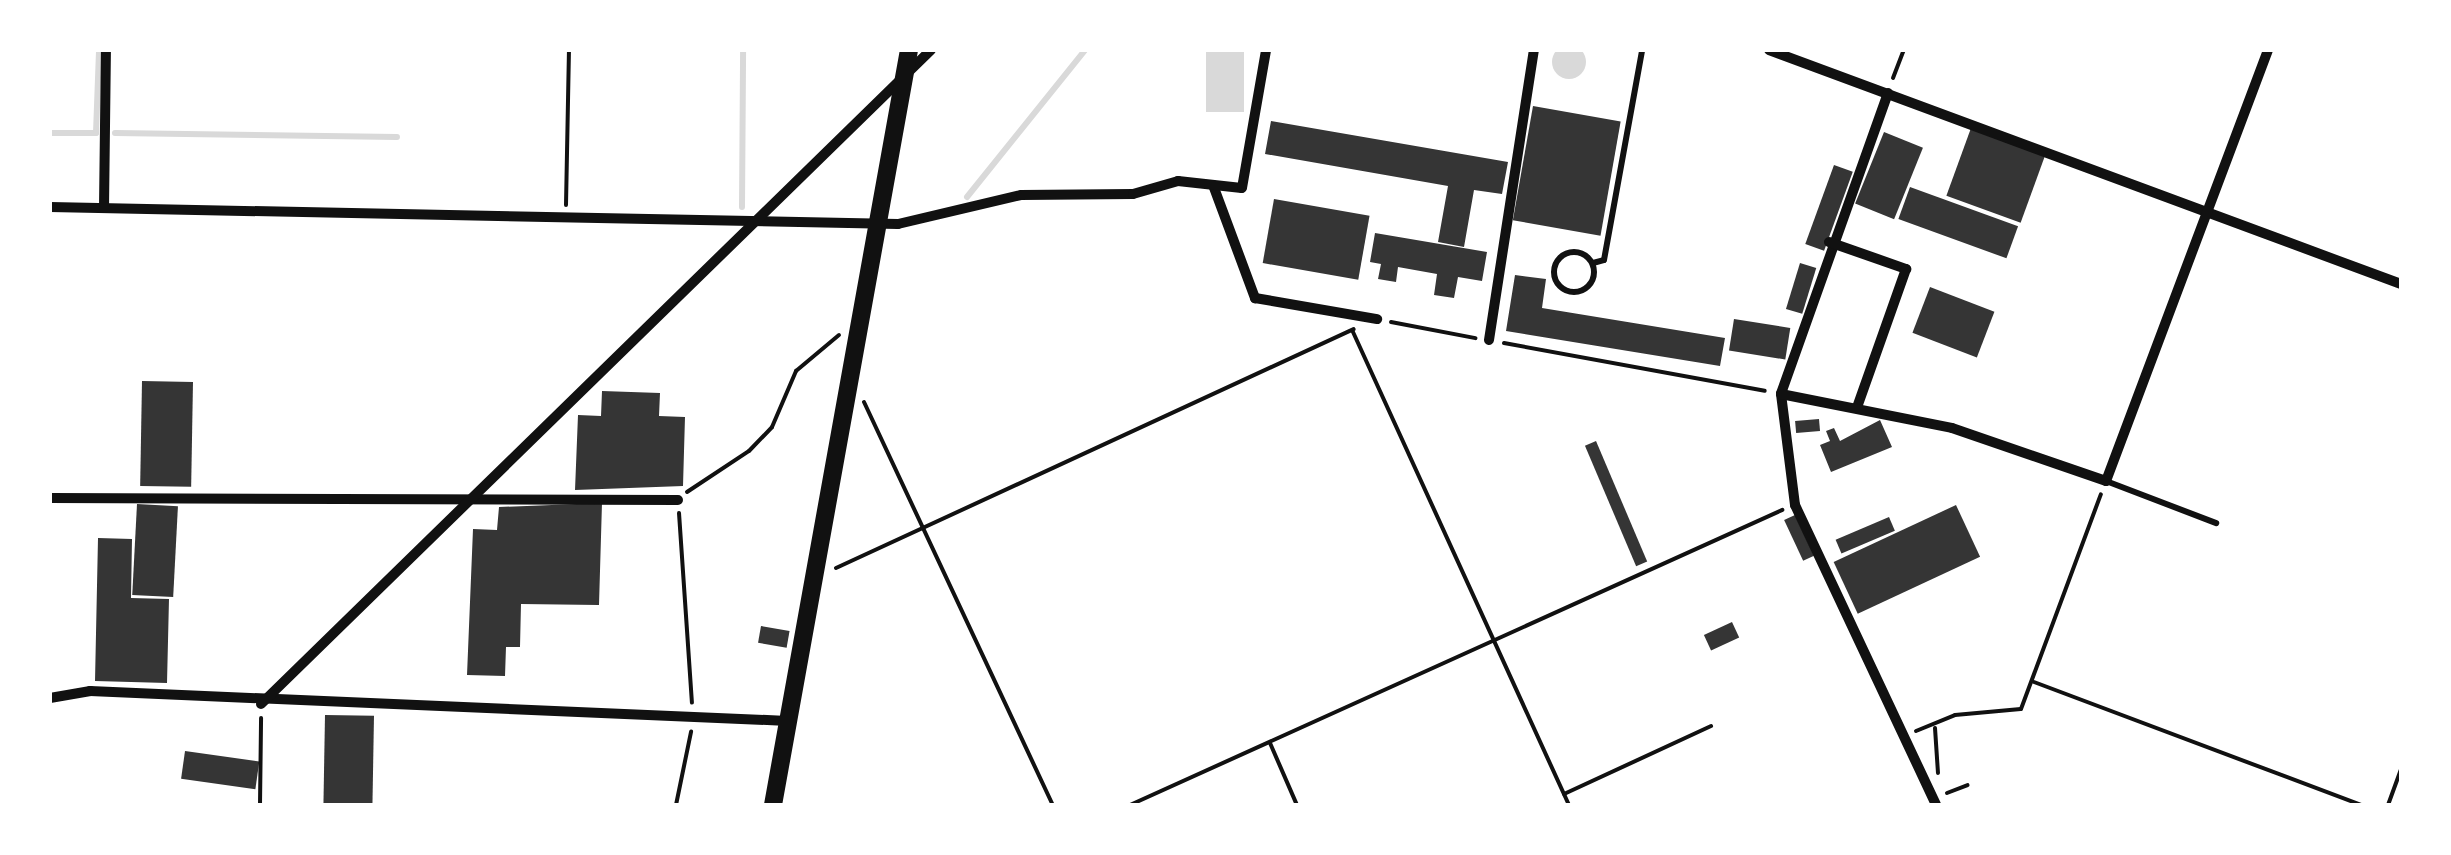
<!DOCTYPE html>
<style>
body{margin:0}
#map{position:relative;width:2451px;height:855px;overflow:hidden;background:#fff;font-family:Overpass,sans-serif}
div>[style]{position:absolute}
.water>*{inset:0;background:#d9d9d9;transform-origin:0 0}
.round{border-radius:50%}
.stream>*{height:6px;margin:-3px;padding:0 3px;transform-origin:3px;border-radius:3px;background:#d9d9d9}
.building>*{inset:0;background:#353535;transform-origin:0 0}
.path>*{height:4px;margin:-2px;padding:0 2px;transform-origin:2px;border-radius:2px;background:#111}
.service>*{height:6px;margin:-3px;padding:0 3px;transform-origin:3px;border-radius:3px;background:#111}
.service>.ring{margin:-3px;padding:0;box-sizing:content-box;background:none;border:6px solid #111;border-radius:50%}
.minor>*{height:10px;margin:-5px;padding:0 5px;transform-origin:5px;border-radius:5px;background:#111}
.secondary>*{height:18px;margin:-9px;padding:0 9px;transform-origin:9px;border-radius:9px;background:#111}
span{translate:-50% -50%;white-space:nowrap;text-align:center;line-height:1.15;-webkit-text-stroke:10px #fff;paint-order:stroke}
.frame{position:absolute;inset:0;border:52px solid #fff;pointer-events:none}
</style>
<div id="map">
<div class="water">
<div class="round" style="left:1552px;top:45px;width:34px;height:34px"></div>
<div style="left:1206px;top:50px;width:38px;height:62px"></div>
</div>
<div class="stream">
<div style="left:50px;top:133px;width:46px"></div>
<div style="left:96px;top:133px;width:83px;rotate:-87.9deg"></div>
<div style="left:115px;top:133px;width:282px;rotate:0.8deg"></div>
<div style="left:967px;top:197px;width:189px;rotate:-51.2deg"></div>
<div style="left:742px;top:207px;width:157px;rotate:-89.6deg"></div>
</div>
<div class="building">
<div style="left:1533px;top:106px;width:89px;height:116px;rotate:10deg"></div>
<div style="clip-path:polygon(1271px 121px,1508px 162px,1502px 194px,1474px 190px,1464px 247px,1438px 242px,1448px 186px,1265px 154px)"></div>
<div style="left:1971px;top:128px;width:79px;height:72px;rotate:20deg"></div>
<div style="left:1884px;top:132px;width:42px;height:77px;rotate:22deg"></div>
<div style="left:1834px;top:165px;width:20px;height:84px;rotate:20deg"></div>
<div style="left:1910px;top:187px;width:115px;height:34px;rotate:20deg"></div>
<div style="left:1274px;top:199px;width:97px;height:65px;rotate:10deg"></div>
<div style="clip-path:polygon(1375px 233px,1487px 252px,1482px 281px,1458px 277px,1454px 298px,1434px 295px,1437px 274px,1398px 267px,1396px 282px,1378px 279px,1381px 264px,1370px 262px)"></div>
<div style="left:1800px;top:263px;width:17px;height:48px;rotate:17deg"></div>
<div style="clip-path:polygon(1515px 275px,1546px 279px,1542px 308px,1725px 338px,1720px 366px,1506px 331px)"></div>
<div style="left:1930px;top:287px;width:69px;height:49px;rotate:21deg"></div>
<div style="left:1734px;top:319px;width:57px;height:32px;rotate:9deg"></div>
<div style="left:142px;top:381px;width:51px;height:105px;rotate:1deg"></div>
<div style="clip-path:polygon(602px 391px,660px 393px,659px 416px,685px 417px,683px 486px,575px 490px,578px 415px,601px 416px)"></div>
<div style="left:1819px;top:419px;width:12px;height:24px;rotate:85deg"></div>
<div style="clip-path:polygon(1880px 420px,1892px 447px,1831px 472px,1820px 445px,1830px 441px,1826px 431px,1834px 428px,1840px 441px)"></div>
<div style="left:1596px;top:441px;width:131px;height:12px;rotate:67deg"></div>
<div style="clip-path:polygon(602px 503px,599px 605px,521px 604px,520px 647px,506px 647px,505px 676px,467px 675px,473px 529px,497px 530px,499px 507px)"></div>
<div style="left:137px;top:504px;width:41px;height:91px;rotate:3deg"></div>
<div style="left:1956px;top:505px;width:57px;height:135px;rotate:65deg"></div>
<div style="left:1795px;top:515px;width:45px;height:12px;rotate:65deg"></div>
<div style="left:1889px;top:517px;width:15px;height:58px;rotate:67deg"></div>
<div style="clip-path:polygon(98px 538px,132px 539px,131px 598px,169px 599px,167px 683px,95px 681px)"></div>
<div style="left:1732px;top:622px;width:17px;height:31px;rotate:65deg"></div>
<div style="left:761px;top:626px;width:29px;height:17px;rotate:10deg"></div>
<div style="left:325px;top:715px;width:49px;height:90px;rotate:1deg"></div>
<div style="left:185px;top:751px;width:75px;height:28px;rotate:8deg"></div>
</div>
<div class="path">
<div style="left:1893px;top:78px;width:30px;rotate:-69deg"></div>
<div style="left:566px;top:205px;width:155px;rotate:-88.9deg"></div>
<div style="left:1391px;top:322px;width:86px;rotate:10.8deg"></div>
<div style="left:1353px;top:332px;width:520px;rotate:65.46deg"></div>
<div style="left:1504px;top:343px;width:265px;rotate:10.4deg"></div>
<div style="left:864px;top:402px;width:445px;rotate:64.9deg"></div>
<div style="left:687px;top:492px;width:74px;rotate:-33.5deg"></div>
<div style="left:749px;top:451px;width:33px;rotate:-46deg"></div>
<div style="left:772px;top:427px;width:61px;rotate:-66.8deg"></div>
<div style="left:796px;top:371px;width:56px;rotate:-39.9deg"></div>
<div style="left:679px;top:513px;width:190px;rotate:86.1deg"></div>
<div style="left:836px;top:568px;width:570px;rotate:-24.77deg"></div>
<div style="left:2034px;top:682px;width:350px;rotate:20.6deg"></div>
<div style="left:1935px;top:728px;width:45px;rotate:86.2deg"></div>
<div style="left:1916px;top:731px;width:42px;rotate:-22.3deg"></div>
<div style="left:1955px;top:715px;width:66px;rotate:-5.2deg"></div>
<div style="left:2021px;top:709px;width:229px;rotate:-69.6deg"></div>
<div style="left:1270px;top:743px;width:68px;rotate:66.5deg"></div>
<div style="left:1947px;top:793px;width:22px;rotate:-21deg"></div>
<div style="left:1564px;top:794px;width:162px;rotate:-24.8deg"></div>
<div style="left:260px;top:805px;width:87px;rotate:-89.3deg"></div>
<div style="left:676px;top:805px;width:75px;rotate:-78.4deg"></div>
<div style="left:1130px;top:805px;width:716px;rotate:-24.34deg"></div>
<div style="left:2388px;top:805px;width:37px;rotate:-70deg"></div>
</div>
<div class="service">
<div class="ring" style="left:1554px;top:252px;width:34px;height:34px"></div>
<div style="left:1593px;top:263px;width:11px;rotate:-15deg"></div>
<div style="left:1604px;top:260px;width:213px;rotate:-79.7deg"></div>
<div style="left:2106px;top:481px;width:118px;rotate:20.9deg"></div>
</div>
<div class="minor">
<div style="left:1769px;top:50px;width:674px;rotate:20.32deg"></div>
<div style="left:1888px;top:93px;width:319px;rotate:109.6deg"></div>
<div style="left:1781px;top:394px;width:112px;rotate:82.8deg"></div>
<div style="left:1795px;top:505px;width:331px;rotate:64.8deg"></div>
<div style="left:1213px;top:185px;width:121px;rotate:69.6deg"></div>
<div style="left:1255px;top:298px;width:124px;rotate:9.8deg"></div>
<div style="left:50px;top:207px;width:848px;rotate:1.15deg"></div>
<div style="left:898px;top:224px;width:126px;rotate:-13.3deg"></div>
<div style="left:1021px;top:195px;width:112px;rotate:-0.5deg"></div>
<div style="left:1133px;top:194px;width:47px;rotate:-16.1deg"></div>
<div style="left:1178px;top:181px;width:64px;rotate:6.2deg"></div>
<div style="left:1242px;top:188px;width:140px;rotate:-80.1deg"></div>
<div style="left:104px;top:208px;width:158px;rotate:-89.3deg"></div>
<div style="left:1829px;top:242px;width:82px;rotate:19.3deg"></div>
<div style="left:1906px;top:269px;width:146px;rotate:109.5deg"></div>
<div style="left:1489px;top:340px;width:293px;rotate:-81.2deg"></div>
<div style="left:1781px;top:394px;width:174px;rotate:11.2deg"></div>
<div style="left:1952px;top:428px;width:163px;rotate:19deg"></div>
<div style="left:2106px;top:481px;width:460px;rotate:-69.4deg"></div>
<div style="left:50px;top:498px;width:628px;rotate:0.18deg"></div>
<div style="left:50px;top:698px;width:41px;rotate:-9.9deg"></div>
<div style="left:90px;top:691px;width:698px;rotate:2.46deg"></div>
<div style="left:261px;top:704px;width:936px;rotate:-44.31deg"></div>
</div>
<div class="secondary">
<div style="left:773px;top:805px;width:767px;rotate:-79.79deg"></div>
</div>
<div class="frame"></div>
</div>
